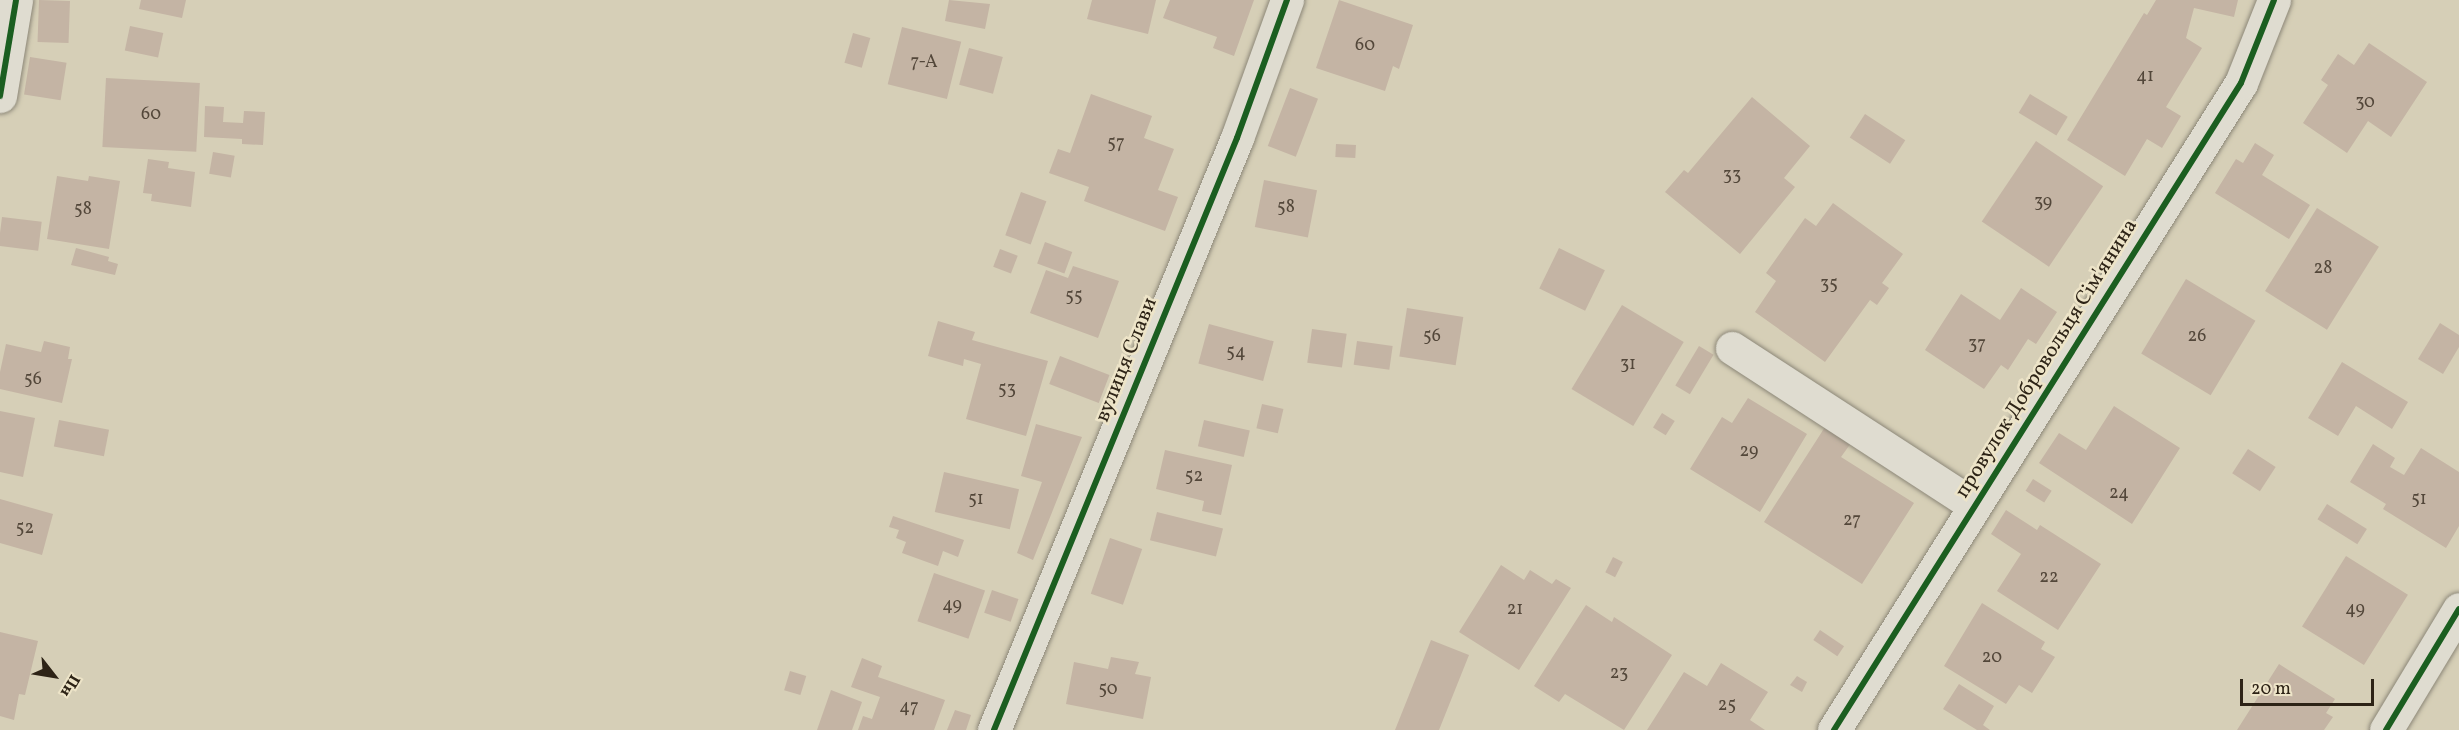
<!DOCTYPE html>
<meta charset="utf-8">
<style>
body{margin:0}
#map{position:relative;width:2459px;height:730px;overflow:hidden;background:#d6cfb7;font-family:Vollkorn,serif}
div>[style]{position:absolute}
.building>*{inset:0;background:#c4b4a4;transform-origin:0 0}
.roads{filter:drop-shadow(0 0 2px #8c8778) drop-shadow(0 0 2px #8c8778)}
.minor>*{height:33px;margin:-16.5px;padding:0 16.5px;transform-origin:16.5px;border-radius:16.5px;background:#dfdcd0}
.cycleway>*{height:6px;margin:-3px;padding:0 3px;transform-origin:3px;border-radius:3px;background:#1b5e20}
span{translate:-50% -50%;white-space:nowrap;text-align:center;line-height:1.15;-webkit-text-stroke:5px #ede4c8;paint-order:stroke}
.number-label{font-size:18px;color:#53473a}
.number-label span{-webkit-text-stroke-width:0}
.street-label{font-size:21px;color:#2d2316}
.north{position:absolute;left:24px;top:646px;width:60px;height:60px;-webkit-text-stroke:4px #ede4c8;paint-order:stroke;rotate:121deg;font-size:16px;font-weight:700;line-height:24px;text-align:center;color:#2d2316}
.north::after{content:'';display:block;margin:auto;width:21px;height:27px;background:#2d2316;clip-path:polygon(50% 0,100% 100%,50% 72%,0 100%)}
.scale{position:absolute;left:2240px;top:679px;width:134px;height:27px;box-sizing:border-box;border:3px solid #2d2316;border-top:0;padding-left:8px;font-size:18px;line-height:21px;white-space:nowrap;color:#2d2316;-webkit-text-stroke:4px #ede4c8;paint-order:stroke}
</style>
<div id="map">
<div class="building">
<div style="left:39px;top:0;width:31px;height:42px;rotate:2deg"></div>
<div style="clip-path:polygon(141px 0,186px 0,182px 18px,139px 9px)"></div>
<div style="clip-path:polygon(949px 0,990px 4px,985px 29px,945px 21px)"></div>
<div style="clip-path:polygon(1092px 0,1156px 0,1148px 34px,1087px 19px)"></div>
<div style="clip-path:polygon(1170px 0,1254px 0,1234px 56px,1213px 48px,1217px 37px,1163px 18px)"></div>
<div style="clip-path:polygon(1339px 0,1413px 25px,1399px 69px,1393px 66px,1385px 91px,1316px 68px)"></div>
<div style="clip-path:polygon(2156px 0,2238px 0,2234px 17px,2194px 8px,2186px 38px,2202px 48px,2166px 107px,2181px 116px,2162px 148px,2147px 139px,2125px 176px,2067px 140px,2144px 13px,2147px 15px)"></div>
<div style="left:130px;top:26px;width:34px;height:25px;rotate:12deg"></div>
<div style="left:902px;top:27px;width:61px;height:59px;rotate:14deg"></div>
<div style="left:853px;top:33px;width:18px;height:31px;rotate:16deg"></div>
<div style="clip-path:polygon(2369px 43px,2427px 82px,2391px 137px,2368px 121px,2347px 153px,2303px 123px,2328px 85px,2321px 80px,2338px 54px,2354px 65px)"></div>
<div style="left:969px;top:48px;width:35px;height:38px;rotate:15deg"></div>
<div style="left:30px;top:57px;width:37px;height:38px;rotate:9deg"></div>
<div style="left:106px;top:78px;width:94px;height:69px;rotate:3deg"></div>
<div style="left:1290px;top:88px;width:30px;height:62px;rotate:21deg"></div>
<div style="clip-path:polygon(1091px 94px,1152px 116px,1144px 138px,1174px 149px,1158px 190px,1178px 197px,1165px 231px,1084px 201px,1089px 187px,1049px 173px,1058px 149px,1070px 153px)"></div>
<div style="left:2030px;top:94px;width:44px;height:22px;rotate:31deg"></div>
<div style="clip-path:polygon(1752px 97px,1810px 146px,1784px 178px,1795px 187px,1740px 254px,1665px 192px,1684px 170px,1688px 173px)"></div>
<div style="clip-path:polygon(205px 106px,224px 107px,223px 122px,243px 123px,244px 111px,265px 112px,263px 145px,242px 144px,242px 139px,204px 137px)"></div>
<div style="left:1865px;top:114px;width:48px;height:28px;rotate:33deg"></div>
<div style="left:2036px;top:141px;width:81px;height:97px;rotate:34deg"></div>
<div style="clip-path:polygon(2255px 143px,2274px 155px,2262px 175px,2310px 205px,2289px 239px,2215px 193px,2236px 159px,2243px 163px)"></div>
<div style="left:1336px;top:144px;width:20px;height:13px;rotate:3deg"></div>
<div style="left:213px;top:152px;width:22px;height:22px;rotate:10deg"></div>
<div style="clip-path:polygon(148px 159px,169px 162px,168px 168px,195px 172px,191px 207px,151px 201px,152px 194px,143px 193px)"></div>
<div style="clip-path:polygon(57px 176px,88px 181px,89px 176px,120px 181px,109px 249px,47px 239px)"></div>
<div style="left:1264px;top:180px;width:54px;height:48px;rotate:11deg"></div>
<div style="left:1021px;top:192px;width:27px;height:46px;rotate:20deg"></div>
<div style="clip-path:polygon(1833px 203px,1903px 254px,1882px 283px,1889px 288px,1877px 305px,1870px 300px,1825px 362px,1755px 312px,1776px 281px,1766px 273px,1805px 218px,1816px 226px)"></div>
<div style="left:2317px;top:208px;width:73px;height:98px;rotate:32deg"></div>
<div style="left:2px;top:217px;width:40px;height:29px;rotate:7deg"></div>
<div style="left:1045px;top:242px;width:29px;height:23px;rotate:20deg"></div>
<div style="clip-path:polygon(76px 248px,109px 257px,108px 261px,118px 264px,115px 275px,71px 265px)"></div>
<div style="left:1559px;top:248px;width:51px;height:45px;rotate:26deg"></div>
<div style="left:1000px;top:249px;width:19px;height:19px;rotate:21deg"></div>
<div style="clip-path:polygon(1073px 266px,1119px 281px,1098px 338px,1030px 313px,1046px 270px,1068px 278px)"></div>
<div style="left:2186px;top:279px;width:81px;height:87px;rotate:31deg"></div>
<div style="clip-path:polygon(2021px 288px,2057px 312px,2036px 344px,2028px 339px,2008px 370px,2001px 365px,1984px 389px,1925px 350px,1961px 294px,2000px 320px)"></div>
<div style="left:1622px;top:305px;width:72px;height:98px;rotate:31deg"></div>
<div style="left:1407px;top:308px;width:57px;height:49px;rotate:9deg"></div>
<div style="clip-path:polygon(938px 321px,975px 332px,972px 340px,1048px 361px,1026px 436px,966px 419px,981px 364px,964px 359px,963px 366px,928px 356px)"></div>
<div style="clip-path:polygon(2440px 323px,2459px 335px,2459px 347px,2443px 374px,2418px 359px)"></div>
<div style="left:1209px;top:324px;width:67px;height:41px;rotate:15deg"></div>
<div style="left:1312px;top:329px;width:35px;height:34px;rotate:8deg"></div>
<div style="clip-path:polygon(44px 341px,70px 347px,68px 359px,72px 359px,62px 403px,0 389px,0 372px,6px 344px,41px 352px)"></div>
<div style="left:1357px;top:341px;width:36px;height:24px;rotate:8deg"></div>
<div style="left:1699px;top:346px;width:17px;height:46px;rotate:31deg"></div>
<div style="left:1060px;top:356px;width:53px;height:30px;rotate:21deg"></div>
<div style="clip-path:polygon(2342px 362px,2408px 402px,2392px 429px,2356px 406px,2338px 436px,2308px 418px)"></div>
<div style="clip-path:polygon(1748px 398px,1807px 434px,1760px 512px,1690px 469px,1722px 417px,1732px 423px)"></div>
<div style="left:1262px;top:404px;width:22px;height:25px;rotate:13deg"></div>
<div style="clip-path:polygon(2114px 406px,2180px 448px,2132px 524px,2039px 463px,2059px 433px,2086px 450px)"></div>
<div style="clip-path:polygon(0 411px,35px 418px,23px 477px,0 472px)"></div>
<div style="left:1662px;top:413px;width:15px;height:17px;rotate:32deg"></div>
<div style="left:59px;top:420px;width:51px;height:27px;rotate:11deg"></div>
<div style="left:1204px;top:420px;width:47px;height:27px;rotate:13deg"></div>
<div style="clip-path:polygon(1036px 424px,1082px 437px,1033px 560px,1017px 553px,1042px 482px,1021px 476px)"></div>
<div style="clip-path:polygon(1825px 427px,1851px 443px,1841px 457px,1914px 503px,1862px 584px,1764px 522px)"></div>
<div style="clip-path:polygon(2373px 444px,2395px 458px,2390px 467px,2404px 475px,2421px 448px,2459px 472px,2459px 526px,2446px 548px,2383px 509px,2386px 504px,2350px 482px)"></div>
<div style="left:2248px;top:449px;width:33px;height:29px;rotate:33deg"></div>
<div style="clip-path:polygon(1165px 450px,1232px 465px,1221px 515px,1202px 511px,1204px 501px,1156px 489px)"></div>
<div style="left:944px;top:472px;width:77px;height:41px;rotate:13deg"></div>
<div style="left:2033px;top:479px;width:22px;height:14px;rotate:32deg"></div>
<div style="clip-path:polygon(0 499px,53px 514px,42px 555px,0 543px)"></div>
<div style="left:2327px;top:504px;width:47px;height:18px;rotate:32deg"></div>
<div style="clip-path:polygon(2006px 510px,2037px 530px,2040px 525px,2101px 564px,2058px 630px,1997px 591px,2021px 554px,1991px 534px)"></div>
<div style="left:1157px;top:512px;width:68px;height:29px;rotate:14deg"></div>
<div style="clip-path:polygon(893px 516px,964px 540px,958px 557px,943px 551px,938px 566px,902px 553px,906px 542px,896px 538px,899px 530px,889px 527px)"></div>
<div style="left:1110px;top:538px;width:34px;height:59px;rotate:19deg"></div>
<div style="left:2346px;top:556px;width:73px;height:83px;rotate:32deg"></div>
<div style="left:1613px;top:557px;width:11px;height:17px;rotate:27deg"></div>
<div style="clip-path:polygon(1501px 565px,1524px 580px,1530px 570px,1552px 584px,1556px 579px,1571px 588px,1519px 670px,1459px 632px)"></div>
<div style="left:934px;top:573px;width:54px;height:51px;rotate:19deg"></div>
<div style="left:992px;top:590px;width:28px;height:24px;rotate:19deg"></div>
<div style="clip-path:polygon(1982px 603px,2045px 642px,2041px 649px,2055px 657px,2032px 693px,2019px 685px,2006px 704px,1944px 666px)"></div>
<div style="clip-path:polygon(1586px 605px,1612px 622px,1614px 617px,1672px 655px,1624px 730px,1565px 694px,1559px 702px,1534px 686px)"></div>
<div style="left:1820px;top:630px;width:29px;height:12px;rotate:34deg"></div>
<div style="clip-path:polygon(0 632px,38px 641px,25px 695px,19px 694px,14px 720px,0 716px)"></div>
<div style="clip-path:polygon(1431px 640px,1469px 655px,1439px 730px,1395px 730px)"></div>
<div style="clip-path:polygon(1111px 657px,1139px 662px,1135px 674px,1151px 677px,1143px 719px,1066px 704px,1074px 662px,1108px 669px)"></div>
<div style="clip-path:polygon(862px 658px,882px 666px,878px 677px,945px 700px,934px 730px,858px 730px,863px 716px,872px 719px,880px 697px,851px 687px)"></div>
<div style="clip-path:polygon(1721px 663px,1768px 692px,1750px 720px,1765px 730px,1647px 730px,1684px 672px,1707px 686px)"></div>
<div style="clip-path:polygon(2279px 664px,2335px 699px,2326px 713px,2333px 717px,2324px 730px,2237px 730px)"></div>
<div style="left:790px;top:671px;width:17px;height:20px;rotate:17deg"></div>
<div style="clip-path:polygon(1797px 676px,1807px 682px,1802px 692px,1790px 685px)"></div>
<div style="clip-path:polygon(1959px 684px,1994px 706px,1983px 725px,1990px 730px,1977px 730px,1943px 709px)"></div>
<div style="clip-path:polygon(831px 690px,862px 702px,852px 730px,817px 730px)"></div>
<div style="clip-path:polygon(955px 710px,971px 715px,966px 730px,947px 730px)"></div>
</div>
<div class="roads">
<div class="minor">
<div style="left:0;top:96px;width:97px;rotate:-80.5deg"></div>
<div style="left:1732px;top:348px;width:288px;rotate:33deg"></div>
<div style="left:994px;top:730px;width:640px;rotate:-67.68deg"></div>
<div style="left:1237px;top:138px;width:147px;rotate:-70.1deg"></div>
<div style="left:1834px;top:730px;width:764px;rotate:-57.83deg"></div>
<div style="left:2241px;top:83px;width:89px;rotate:-68.3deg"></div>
<div style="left:2386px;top:730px;width:141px;rotate:-58.9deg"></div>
</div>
</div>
<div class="cycleway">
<div style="left:0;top:96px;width:97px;rotate:-80.5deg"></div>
<div style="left:994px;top:730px;width:640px;rotate:-67.68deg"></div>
<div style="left:1237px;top:138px;width:147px;rotate:-70.1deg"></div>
<div style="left:1834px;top:730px;width:764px;rotate:-57.83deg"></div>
<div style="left:2241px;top:83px;width:89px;rotate:-68.3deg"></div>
<div style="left:2386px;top:730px;width:141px;rotate:-58.9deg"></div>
</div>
<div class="number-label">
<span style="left:1365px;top:46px">60</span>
<span style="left:924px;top:63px">7-А</span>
<span style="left:2145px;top:77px">41</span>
<span style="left:2365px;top:103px">30</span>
<span style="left:151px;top:115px">60</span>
<span style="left:1116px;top:144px">57</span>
<span style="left:1732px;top:176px">33</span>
<span style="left:2043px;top:203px">39</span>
<span style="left:1286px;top:208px">58</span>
<span style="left:83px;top:210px">58</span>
<span style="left:2323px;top:269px">28</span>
<span style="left:1829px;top:285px">35</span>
<span style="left:1074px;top:297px">55</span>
<span style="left:1432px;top:337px">56</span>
<span style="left:2197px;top:337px">26</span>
<span style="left:1977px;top:345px">37</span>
<span style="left:1236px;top:353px">54</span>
<span style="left:1628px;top:365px">31</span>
<span style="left:33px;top:380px">56</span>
<span style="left:1007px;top:390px">53</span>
<span style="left:1749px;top:452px">29</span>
<span style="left:1194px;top:477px">52</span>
<span style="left:2119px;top:494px">24</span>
<span style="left:976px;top:500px">51</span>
<span style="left:2419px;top:500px">51</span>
<span style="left:1852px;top:521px">27</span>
<span style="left:25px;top:529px">52</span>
<span style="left:2049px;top:578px">22</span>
<span style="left:952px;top:606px">49</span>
<span style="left:1515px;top:610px">21</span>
<span style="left:2355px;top:610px">49</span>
<span style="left:1992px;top:658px">20</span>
<span style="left:1619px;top:674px">23</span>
<span style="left:1108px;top:690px">50</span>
<span style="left:1727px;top:706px">25</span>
<span style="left:909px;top:708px">47</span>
</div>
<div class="street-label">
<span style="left:2047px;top:359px;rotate:-58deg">провулок Добровольця Сім'янина</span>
<span style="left:1127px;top:360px;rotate:-68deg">вулиця Слави</span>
</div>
<div class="north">Пн</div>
<div class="scale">20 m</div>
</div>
